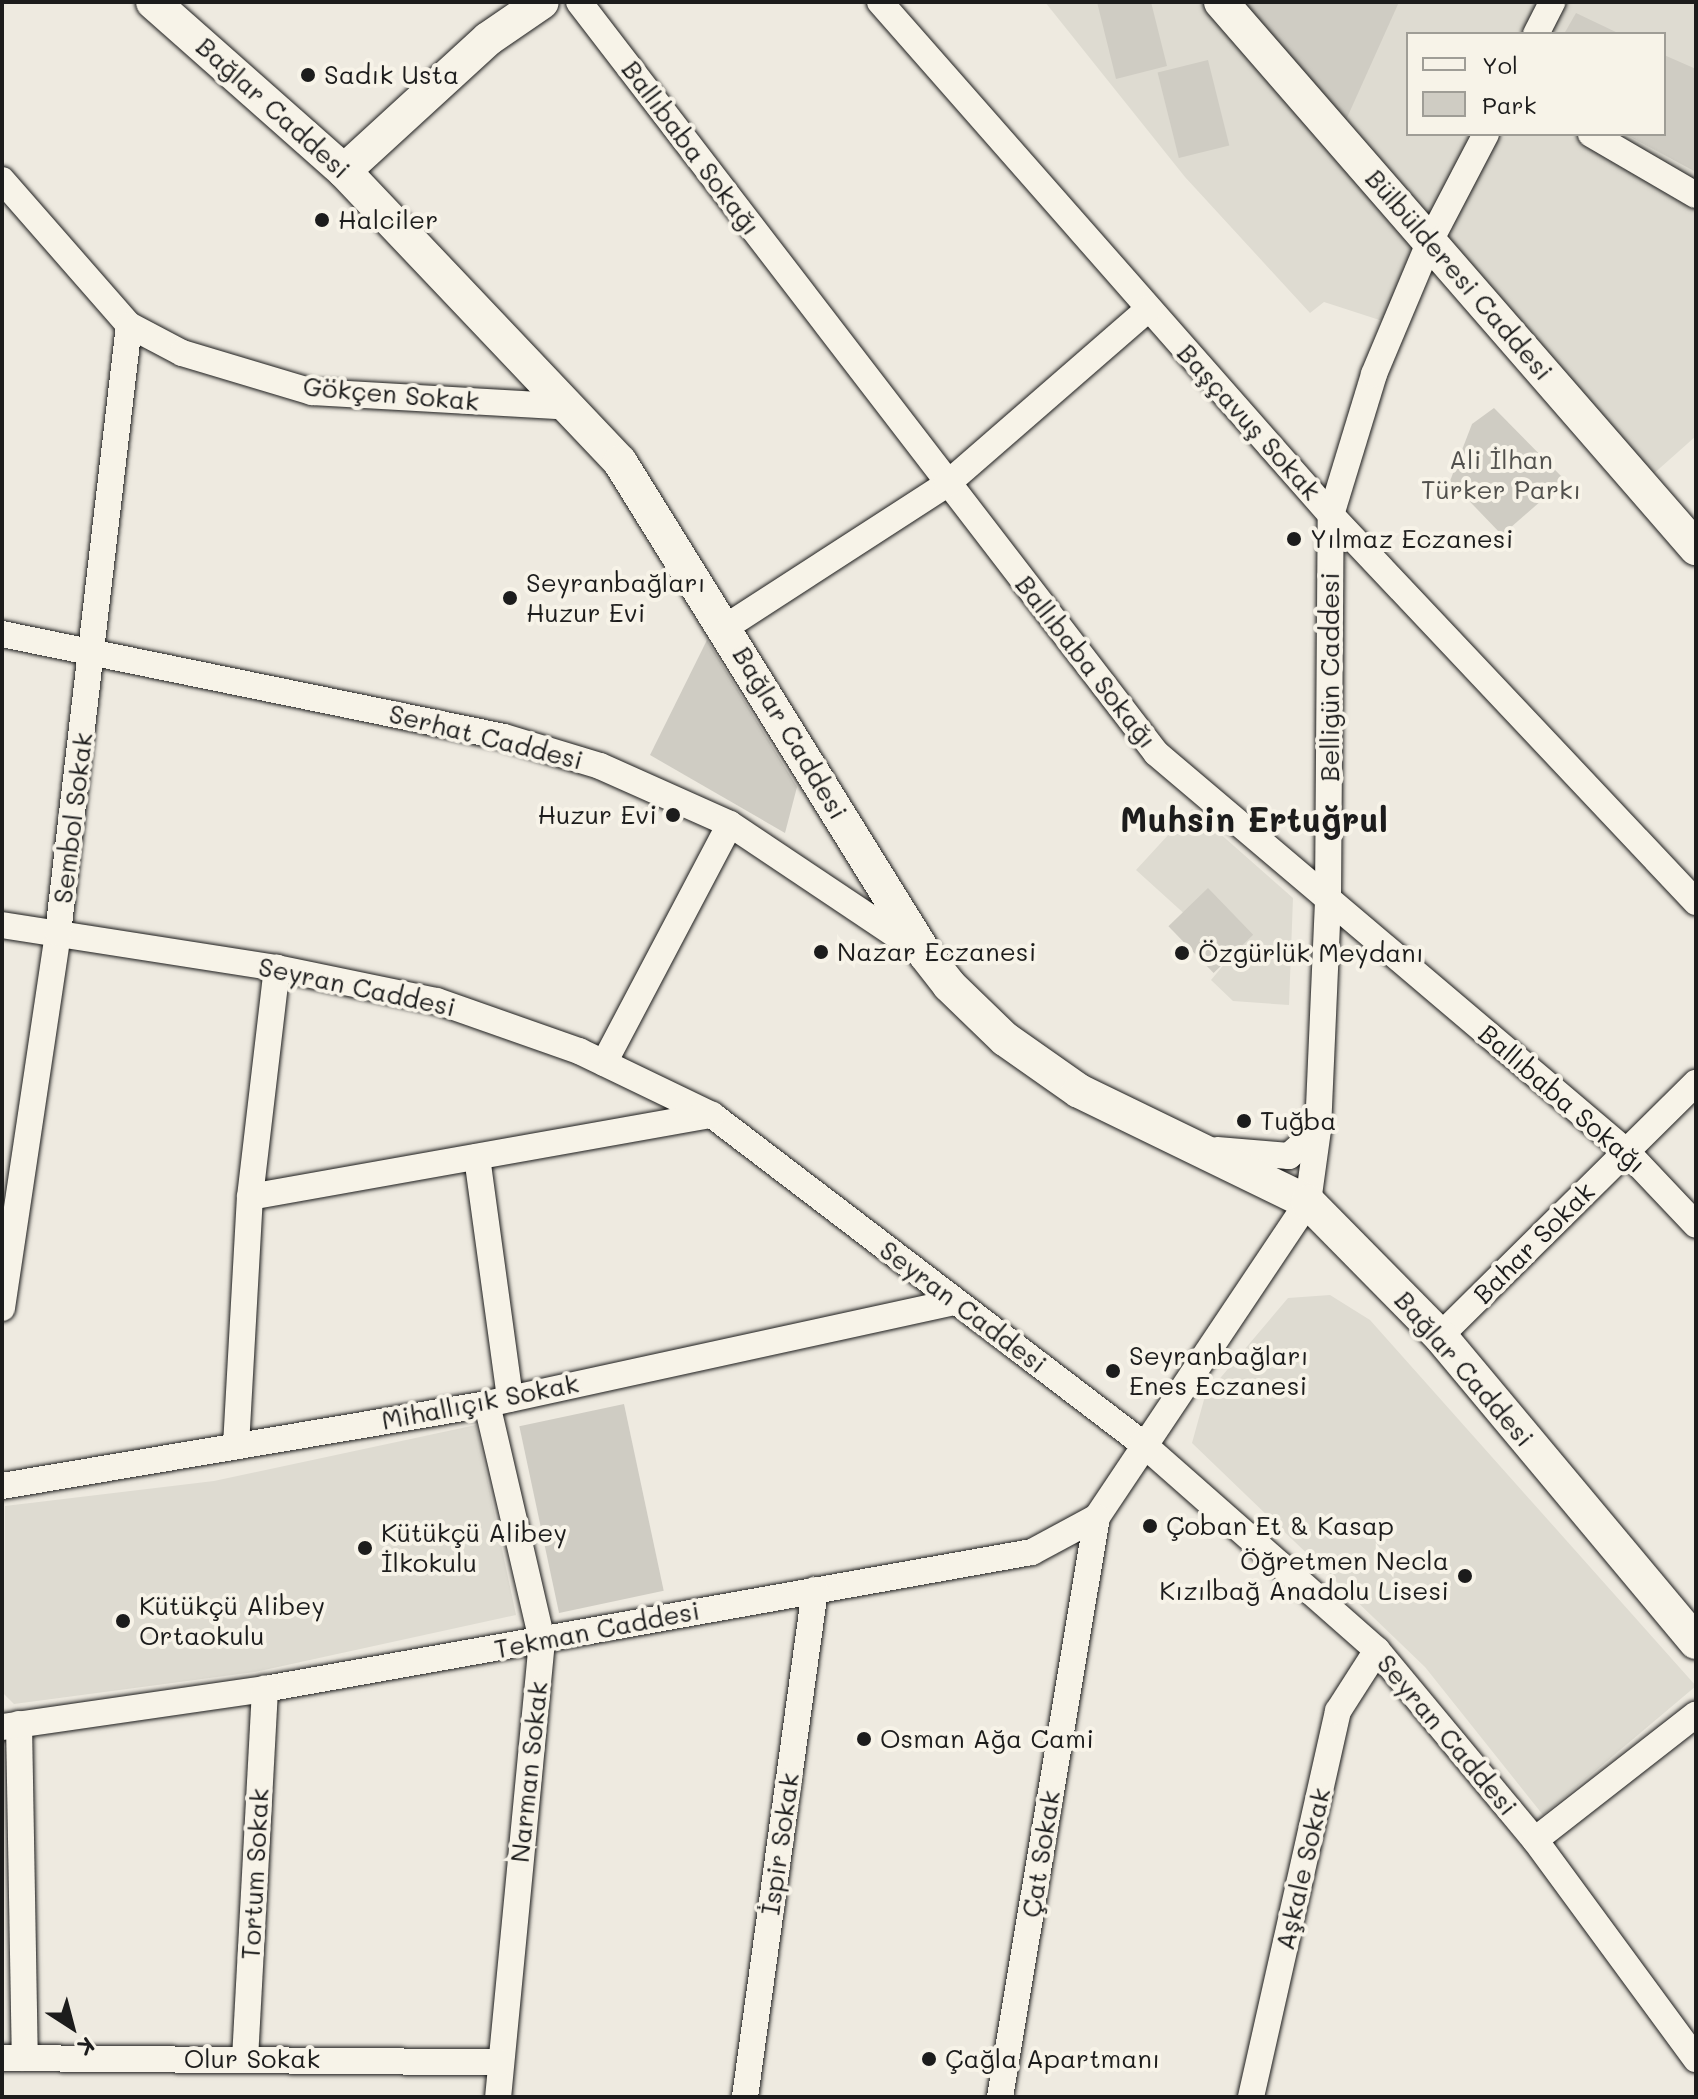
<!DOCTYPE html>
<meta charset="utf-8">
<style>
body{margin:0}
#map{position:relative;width:1698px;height:2099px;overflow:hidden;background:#eeeae0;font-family:Mali,sans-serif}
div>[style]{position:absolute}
.built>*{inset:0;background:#dedbd1}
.green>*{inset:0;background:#cfccc3;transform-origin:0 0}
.roads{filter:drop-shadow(0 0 2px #1c1c1c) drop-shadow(0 0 2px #1c1c1c)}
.minor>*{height:26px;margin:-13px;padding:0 13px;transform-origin:13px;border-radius:13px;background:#f7f3e8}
.major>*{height:34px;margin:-17px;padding:0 17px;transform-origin:17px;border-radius:17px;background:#f7f3e8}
.dots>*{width:22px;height:22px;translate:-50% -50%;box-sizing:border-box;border:4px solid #f7f3e8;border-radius:50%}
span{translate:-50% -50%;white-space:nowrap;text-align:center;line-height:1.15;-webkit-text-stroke:8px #f7f3e8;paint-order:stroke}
.poi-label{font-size:26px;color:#1c1c1c}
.left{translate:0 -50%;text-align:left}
.right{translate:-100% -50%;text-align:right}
.street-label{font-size:26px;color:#1c1c1c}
.park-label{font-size:26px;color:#52514e}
.district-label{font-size:34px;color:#1c1c1c;font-weight:700}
.frame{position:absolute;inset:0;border:4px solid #1c1c1c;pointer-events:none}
.legend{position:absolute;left:1406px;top:32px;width:260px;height:104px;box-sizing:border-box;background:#f7f3e8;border:2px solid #9f9d96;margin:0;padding:10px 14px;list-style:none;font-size:24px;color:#1c1c1c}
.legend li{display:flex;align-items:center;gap:16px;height:40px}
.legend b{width:40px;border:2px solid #9f9d96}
.north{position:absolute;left:32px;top:1987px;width:80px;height:80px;-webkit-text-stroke:6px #f7f3e8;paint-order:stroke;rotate:144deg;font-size:22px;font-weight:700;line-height:32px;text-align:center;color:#1c1c1c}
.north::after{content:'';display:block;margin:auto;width:28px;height:36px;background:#1c1c1c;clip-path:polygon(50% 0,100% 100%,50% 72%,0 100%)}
</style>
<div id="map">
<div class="built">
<div style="clip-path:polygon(evenodd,1045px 2px,1696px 2px,1696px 436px,1642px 484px,1430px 243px,1395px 325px,1324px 302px,1310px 313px,1185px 177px,1045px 2px,1408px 34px,1664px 34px,1664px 134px,1408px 134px,1408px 34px)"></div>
<div style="clip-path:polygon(1192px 809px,1293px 898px,1289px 1005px,1233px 1001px,1211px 980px,1231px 956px,1136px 870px)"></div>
<div style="clip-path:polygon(1330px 1295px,1370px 1320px,1696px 1686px,1543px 1815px,1425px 1667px,1192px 1443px,1205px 1396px,1288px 1298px)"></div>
<div style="clip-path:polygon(476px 1425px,516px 1615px,255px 1672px,14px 1704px,3px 1693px,5px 1506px,214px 1481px)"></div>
</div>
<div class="green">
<div style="clip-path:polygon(1097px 2px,1151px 2px,1167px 66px,1116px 79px)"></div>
<div style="clip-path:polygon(1242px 2px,1399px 2px,1346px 120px,1238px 7px)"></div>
<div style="clip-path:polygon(1576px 13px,1620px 34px,1564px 34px)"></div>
<div style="clip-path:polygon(1664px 55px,1696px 69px,1696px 172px,1625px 134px,1664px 134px)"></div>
<div style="left:1208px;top:60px;width:88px;height:52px;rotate:76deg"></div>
<div style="clip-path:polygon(1494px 408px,1565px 480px,1502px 535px,1450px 481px,1472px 424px)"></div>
<div style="clip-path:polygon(707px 640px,797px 787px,785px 833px,650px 755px)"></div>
<div style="left:1208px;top:888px;width:65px;height:55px;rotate:46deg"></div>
<div style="left:624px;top:1404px;width:191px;height:107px;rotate:78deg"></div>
</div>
<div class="roads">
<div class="minor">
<div style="left:579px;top:2px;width:947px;rotate:52.46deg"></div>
<div style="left:1156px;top:753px;width:617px;rotate:40.27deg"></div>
<div style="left:1627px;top:1152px;width:100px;rotate:46.6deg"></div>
<div style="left:880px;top:2px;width:683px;rotate:48.68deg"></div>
<div style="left:1331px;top:515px;width:532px;rotate:46.68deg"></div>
<div style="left:1536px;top:34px;width:36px;rotate:-63deg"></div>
<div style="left:1591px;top:134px;width:121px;rotate:30.2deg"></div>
<div style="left:2px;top:180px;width:193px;rotate:48.8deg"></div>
<div style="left:129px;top:325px;width:60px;rotate:27.8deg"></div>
<div style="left:182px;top:353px;width:136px;rotate:16.7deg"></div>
<div style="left:312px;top:392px;width:258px;rotate:3.3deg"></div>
<div style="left:726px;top:627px;width:263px;rotate:-32.9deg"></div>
<div style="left:947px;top:484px;width:267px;rotate:-41deg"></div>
<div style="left:2px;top:634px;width:512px;rotate:11.59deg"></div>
<div style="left:504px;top:737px;width:100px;rotate:16.8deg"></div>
<div style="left:600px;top:766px;width:142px;rotate:24deg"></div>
<div style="left:730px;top:824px;width:225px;rotate:33.8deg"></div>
<div style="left:2px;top:925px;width:278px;rotate:8.9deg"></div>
<div style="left:277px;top:968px;width:163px;rotate:11.7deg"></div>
<div style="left:437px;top:1001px;width:151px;rotate:19.4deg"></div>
<div style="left:579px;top:1051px;width:148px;rotate:25.7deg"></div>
<div style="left:712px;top:1115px;width:541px;rotate:37.34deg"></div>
<div style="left:1142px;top:1443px;width:313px;rotate:41.4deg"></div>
<div style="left:1377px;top:1650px;width:247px;rotate:50.3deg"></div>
<div style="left:1535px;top:1840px;width:272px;rotate:53.7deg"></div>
<div style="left:604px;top:1063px;width:270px;rotate:-62.2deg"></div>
<div style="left:1217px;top:1150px;width:72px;rotate:4.8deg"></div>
<div style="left:1289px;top:1156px;width:39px;rotate:-42deg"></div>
<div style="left:477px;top:1157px;width:244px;rotate:82.2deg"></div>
<div style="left:250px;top:1197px;width:469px;rotate:-10.1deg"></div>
<div style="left:2px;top:1308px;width:379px;rotate:-81.5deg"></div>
<div style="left:58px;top:933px;width:612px;rotate:-83.34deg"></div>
<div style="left:1440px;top:1336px;width:360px;rotate:-44.7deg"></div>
<div style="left:487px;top:1404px;width:243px;rotate:76.9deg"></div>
<div style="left:542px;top:1641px;width:458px;rotate:95.5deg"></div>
<div style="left:236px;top:1446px;width:249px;rotate:-86.8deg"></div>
<div style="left:250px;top:1197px;width:231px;rotate:-83.3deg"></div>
<div style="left:2px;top:1486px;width:492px;rotate:-9.6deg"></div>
<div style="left:487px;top:1404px;width:478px;rotate:-12.3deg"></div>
<div style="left:19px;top:1724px;width:334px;rotate:89deg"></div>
<div style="left:2px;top:1727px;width:266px;rotate:-8.2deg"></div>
<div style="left:265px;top:1689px;width:779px;rotate:-10.13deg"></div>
<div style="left:1032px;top:1552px;width:74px;rotate:-28.3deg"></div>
<div style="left:1097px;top:1517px;width:379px;rotate:-56.2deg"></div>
<div style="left:1308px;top:1202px;width:73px;rotate:-82.1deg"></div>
<div style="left:1318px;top:1130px;width:231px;rotate:-87.5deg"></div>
<div style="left:1328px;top:899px;width:384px;rotate:-89.6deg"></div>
<div style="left:1331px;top:515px;width:147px;rotate:-73deg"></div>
<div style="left:1374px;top:374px;width:142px;rotate:-67.2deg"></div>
<div style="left:1429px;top:243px;width:123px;rotate:-62.4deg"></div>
<div style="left:1535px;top:1840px;width:204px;rotate:-38deg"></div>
<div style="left:2px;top:2058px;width:499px;rotate:0.5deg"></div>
<div style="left:245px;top:2059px;width:371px;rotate:-86.9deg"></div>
<div style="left:745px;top:2097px;width:512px;rotate:-82.14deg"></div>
<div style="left:1000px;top:2097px;width:588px;rotate:-80.51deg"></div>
<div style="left:1251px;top:2097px;width:396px;rotate:-77.3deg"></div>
<div style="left:1338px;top:1711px;width:72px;rotate:-57.4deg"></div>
</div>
<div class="major">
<div style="left:153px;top:2px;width:255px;rotate:41.5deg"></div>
<div style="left:344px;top:171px;width:401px;rotate:46.5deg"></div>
<div style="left:620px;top:462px;width:579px;rotate:58.2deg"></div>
<div style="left:925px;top:954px;width:39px;rotate:52deg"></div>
<div style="left:949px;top:985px;width:78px;rotate:44deg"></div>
<div style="left:1005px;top:1039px;width:90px;rotate:35.1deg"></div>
<div style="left:1079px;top:1091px;width:254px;rotate:25.9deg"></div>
<div style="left:1308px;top:1202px;width:188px;rotate:45.4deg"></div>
<div style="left:1440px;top:1336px;width:399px;rotate:50.1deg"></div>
<div style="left:1221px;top:2px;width:724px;rotate:48.98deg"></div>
<div style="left:344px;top:171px;width:195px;rotate:-42.5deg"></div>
<div style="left:488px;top:39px;width:65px;rotate:-34.4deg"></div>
</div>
</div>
<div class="dots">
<div style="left:308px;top:75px;background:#1c1c1c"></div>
<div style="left:322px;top:220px;background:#1c1c1c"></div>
<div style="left:1294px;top:539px;background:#1c1c1c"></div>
<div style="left:510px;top:598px;background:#1c1c1c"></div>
<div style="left:673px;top:815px;background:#1c1c1c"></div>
<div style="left:821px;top:952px;background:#1c1c1c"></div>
<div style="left:1182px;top:953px;background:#1c1c1c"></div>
<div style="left:1244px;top:1121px;background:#1c1c1c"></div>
<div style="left:1113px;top:1371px;background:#1c1c1c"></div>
<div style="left:1150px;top:1526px;background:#1c1c1c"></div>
<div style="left:365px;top:1548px;background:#1c1c1c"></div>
<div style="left:1465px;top:1576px;background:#1c1c1c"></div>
<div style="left:123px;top:1621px;background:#1c1c1c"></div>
<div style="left:864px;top:1739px;background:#1c1c1c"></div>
<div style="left:929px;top:2059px;background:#1c1c1c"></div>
</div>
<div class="poi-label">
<span class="left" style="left:324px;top:75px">Sadık Usta</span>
<span class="left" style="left:338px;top:220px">Halciler</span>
<span class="left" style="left:1310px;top:539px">Yılmaz Eczanesi</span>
<span class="left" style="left:526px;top:598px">Seyranbağları<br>Huzur Evi</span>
<span class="right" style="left:657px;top:815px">Huzur Evi</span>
<span class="left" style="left:837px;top:952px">Nazar Eczanesi</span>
<span class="left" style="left:1198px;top:953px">Özgürlük Meydanı</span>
<span class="left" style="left:1260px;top:1121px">Tuğba</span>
<span class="left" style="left:1129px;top:1371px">Seyranbağları<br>Enes Eczanesi</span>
<span class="left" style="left:1166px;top:1526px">Çoban Et &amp; Kasap</span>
<span class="left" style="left:381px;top:1548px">Kütükçü Alibey<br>İlkokulu</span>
<span class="right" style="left:1449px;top:1576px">Öğretmen Necla<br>Kızılbağ Anadolu Lisesi</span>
<span class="left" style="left:139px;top:1621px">Kütükçü Alibey<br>Ortaokulu</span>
<span class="left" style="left:880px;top:1739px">Osman Ağa Cami</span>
<span class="left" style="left:945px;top:2059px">Çağla Apartmanı</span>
</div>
<div class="street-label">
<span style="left:273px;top:108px;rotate:42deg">Bağlar Caddesi</span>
<span style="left:691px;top:148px;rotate:53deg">Ballıbaba Sokağı</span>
<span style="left:1459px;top:275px;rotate:49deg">Bülbülderesi Caddesi</span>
<span style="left:391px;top:394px;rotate:5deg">Gökçen Sokak</span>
<span style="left:1249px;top:422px;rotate:48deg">Başçavuş Sokak</span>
<span style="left:1086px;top:662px;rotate:52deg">Ballıbaba Sokağı</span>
<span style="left:1330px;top:677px;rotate:-90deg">Belligün Caddesi</span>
<span style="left:790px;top:733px;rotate:59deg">Bağlar Caddesi</span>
<span style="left:486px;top:737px;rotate:14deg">Serhat Caddesi</span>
<span style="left:73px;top:818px;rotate:-83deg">Sembol Sokak</span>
<span style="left:357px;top:987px;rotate:12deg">Seyran Caddesi</span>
<span style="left:1562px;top:1099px;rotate:41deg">Ballıbaba Sokağı</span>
<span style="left:1534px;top:1243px;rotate:-45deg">Bahar Sokak</span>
<span style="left:963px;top:1307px;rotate:37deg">Seyran Caddesi</span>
<span style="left:1464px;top:1369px;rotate:49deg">Bağlar Caddesi</span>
<span style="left:480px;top:1402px;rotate:-11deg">Mihallıçık Sokak</span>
<span style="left:597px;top:1630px;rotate:-11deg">Tekman Caddesi</span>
<span style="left:1447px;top:1735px;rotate:50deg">Seyran Caddesi</span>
<span style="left:529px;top:1772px;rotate:-84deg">Narman Sokak</span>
<span style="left:780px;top:1844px;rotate:-82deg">İspir Sokak</span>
<span style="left:1041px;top:1854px;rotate:-81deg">Çat Sokak</span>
<span style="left:1303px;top:1869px;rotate:-77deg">Aşkale Sokak</span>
<span style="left:255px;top:1874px;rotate:-87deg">Tortum Sokak</span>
<span style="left:252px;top:2059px">Olur Sokak</span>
</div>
<div class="park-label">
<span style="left:1501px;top:475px">Ali İlhan<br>Türker Parkı</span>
</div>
<div class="district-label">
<span style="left:1254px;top:819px">Muhsin Ertuğrul</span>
</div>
<div class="frame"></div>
<ul class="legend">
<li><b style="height:10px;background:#f7f3e8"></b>Yol</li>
<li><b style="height:22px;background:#cfccc3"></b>Park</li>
</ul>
<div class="north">K</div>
</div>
